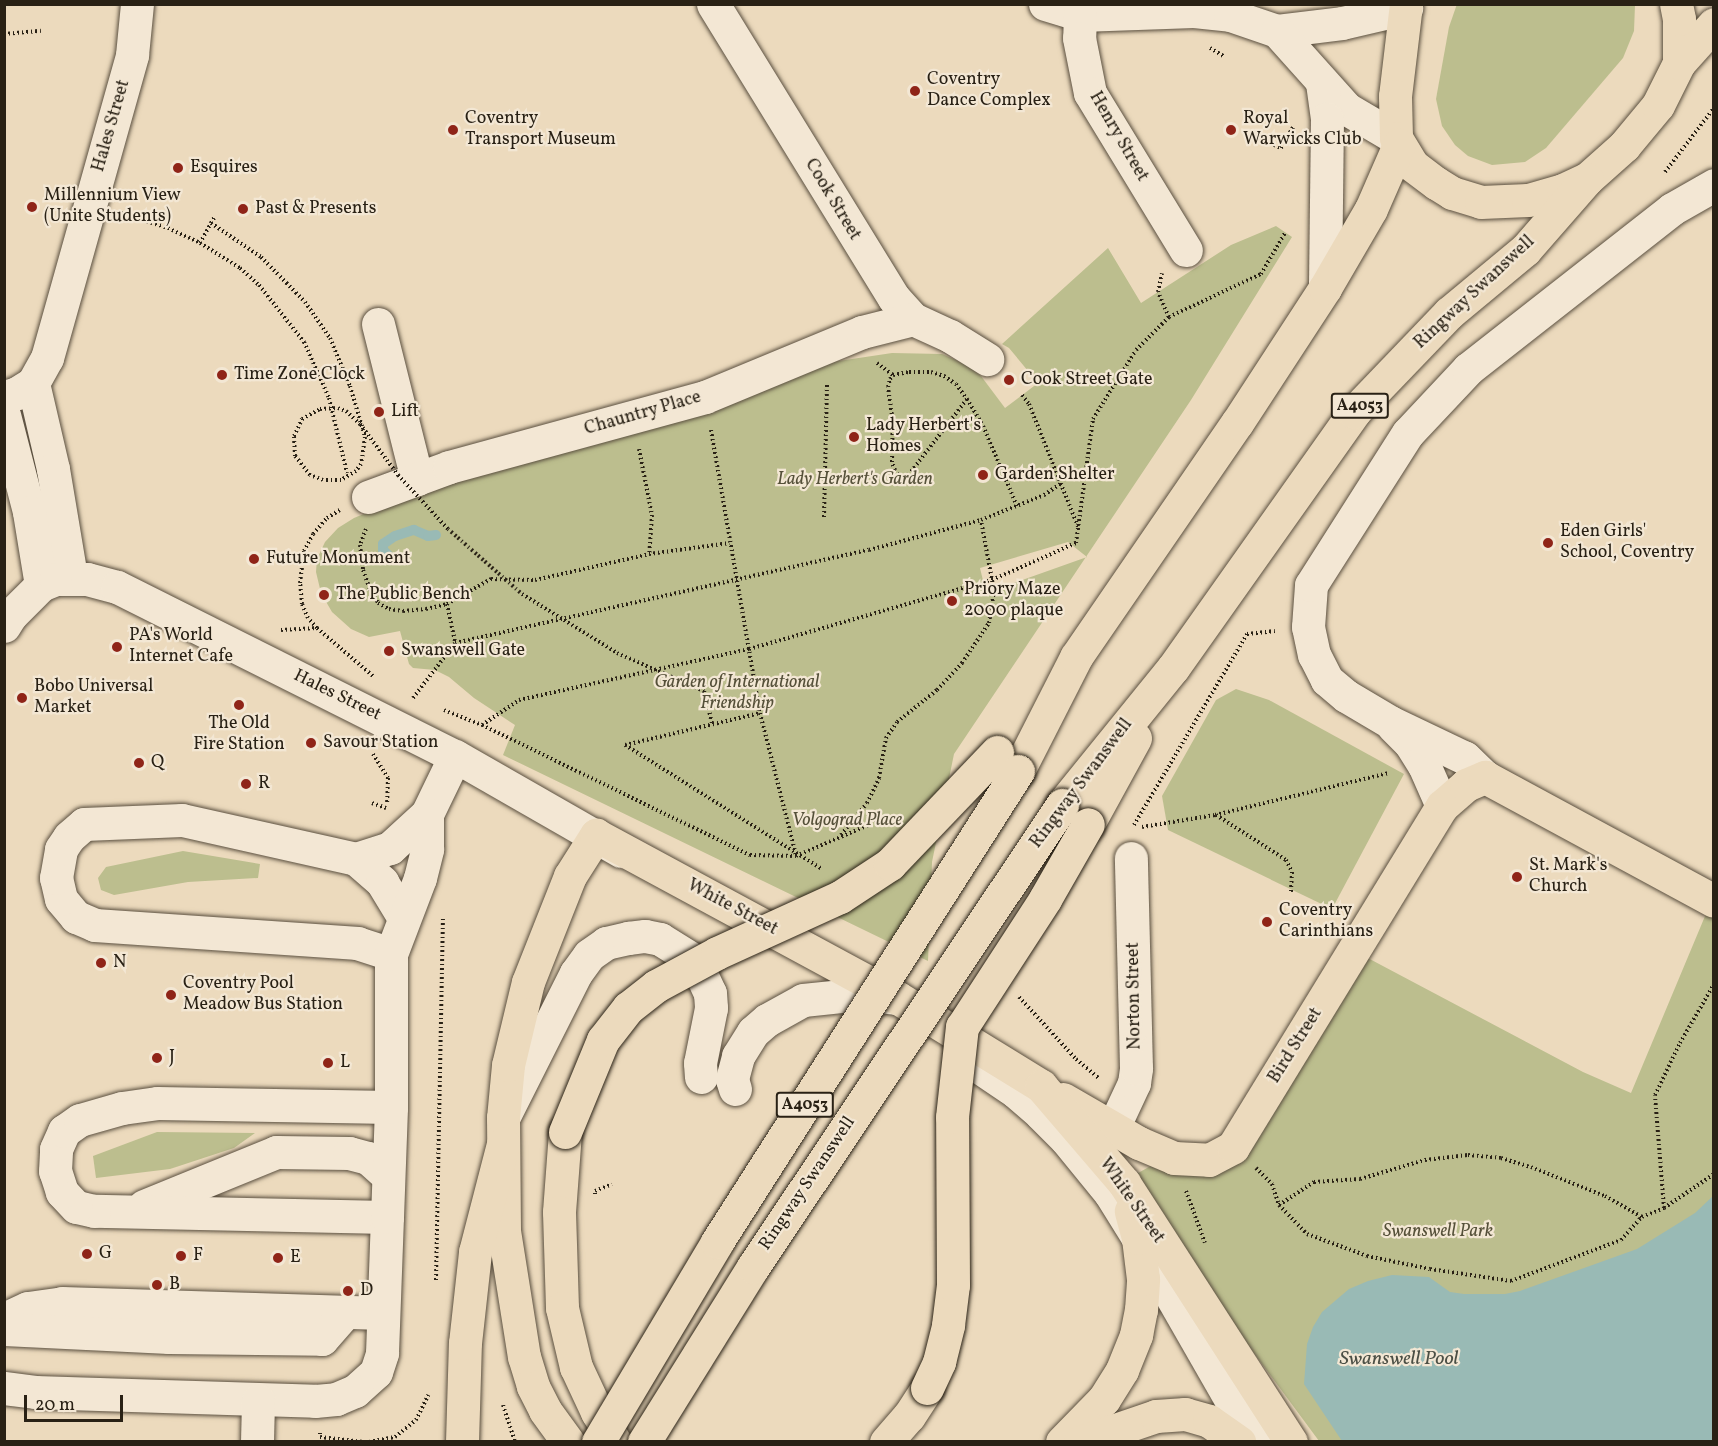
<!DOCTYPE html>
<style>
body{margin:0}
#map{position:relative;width:1718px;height:1446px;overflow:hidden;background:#ecdabd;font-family:Vollkorn,serif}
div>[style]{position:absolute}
.green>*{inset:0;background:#bcbe8e}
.water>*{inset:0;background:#99bab5}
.stream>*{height:10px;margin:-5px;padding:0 5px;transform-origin:5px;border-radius:5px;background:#99bab5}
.path>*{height:4px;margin-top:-2px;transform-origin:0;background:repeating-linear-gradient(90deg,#292115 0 1.5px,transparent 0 4.5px)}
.roads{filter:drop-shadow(0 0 2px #5a4f3f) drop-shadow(0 0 2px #5a4f3f)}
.minor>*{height:33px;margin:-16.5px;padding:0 16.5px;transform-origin:16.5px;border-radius:16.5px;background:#f3e7d4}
.major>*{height:33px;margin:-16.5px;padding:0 16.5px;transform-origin:16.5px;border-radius:16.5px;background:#ecdabd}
.highway>*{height:33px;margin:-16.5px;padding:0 16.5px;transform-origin:16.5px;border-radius:16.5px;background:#ecdabd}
.path-bridge>*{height:4px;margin-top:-2px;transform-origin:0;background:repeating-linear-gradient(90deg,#292115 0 1.5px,transparent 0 4.5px)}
.bridges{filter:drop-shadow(0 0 2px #292115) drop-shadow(0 0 2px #292115)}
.highway-bridge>*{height:33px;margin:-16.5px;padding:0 16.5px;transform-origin:16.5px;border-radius:16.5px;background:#ecdabd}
.dots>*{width:16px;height:16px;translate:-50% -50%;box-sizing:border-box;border:3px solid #f3e7d4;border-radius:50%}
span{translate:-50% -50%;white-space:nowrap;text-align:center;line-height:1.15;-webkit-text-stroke:4.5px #f3e7d4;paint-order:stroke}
.shield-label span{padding:2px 4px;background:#f3e7d4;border:2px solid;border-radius:4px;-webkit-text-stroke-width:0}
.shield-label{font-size:16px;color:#292115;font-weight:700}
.poi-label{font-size:18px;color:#292115}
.left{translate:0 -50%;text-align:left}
.street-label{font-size:18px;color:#292115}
.park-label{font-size:18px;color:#555039;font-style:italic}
.water-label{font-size:20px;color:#4b4f45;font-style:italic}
.frame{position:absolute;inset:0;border:6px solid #292115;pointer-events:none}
.scale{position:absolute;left:24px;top:1395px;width:99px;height:27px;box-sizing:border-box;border:3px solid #292115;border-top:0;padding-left:8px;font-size:18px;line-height:21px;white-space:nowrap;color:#292115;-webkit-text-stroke:4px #f3e7d4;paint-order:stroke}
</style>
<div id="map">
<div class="green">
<div style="clip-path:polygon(1457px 4px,1635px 5px,1634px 31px,1623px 58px,1546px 148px,1525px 162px,1492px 165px,1468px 156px,1455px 145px,1442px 126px,1436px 99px,1449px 27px)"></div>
<div style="clip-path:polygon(evenodd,1276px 226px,1292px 237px,1191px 400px,954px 754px,932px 862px,928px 961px,503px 755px,515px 725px,474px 698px,449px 677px,435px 670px,413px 668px,409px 664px,400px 631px,369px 637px,351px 629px,332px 612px,321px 593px,316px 572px,317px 559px,325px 542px,338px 528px,354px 518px,410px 495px,832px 362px,892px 353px,942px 354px,967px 365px,981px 376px,1005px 408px,1038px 383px,1009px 348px,1002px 344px,1108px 248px,1141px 303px,1231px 245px,1276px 226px,1068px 542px,1087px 557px,986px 593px,980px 568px,1068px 542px)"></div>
<div style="clip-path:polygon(1236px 689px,1269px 700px,1404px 774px,1332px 909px,1168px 830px,1162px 796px,1216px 700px)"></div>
<div style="clip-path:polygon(183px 851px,260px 864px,258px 878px,188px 882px,114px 895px,101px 890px,98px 878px,106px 867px)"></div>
<div style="clip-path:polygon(1708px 909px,1713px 912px,1713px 1441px,1319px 1441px,1202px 1283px,1131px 1177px,1156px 1163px,1214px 1167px,1364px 956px,1583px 1072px,1631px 1093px)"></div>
<div style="clip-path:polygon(157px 1132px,255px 1133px,234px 1148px,170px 1169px,96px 1178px,93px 1156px)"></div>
</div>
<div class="water">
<div style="clip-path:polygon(1713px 1196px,1713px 1441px,1342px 1441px,1304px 1384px,1307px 1344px,1313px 1327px,1322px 1312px,1349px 1289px,1368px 1281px,1392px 1275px,1429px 1277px,1450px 1292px,1464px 1294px,1505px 1294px,1520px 1291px,1637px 1249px,1695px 1213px)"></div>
</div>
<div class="stream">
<div style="left:389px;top:556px;width:8px;rotate:-135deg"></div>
<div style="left:383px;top:550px;width:6px;rotate:-90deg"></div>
<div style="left:383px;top:544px;width:14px;rotate:-34deg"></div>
<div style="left:395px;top:536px;width:20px;rotate:-18deg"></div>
<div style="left:414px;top:530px;width:15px;rotate:23deg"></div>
<div style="left:428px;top:536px;width:8px;rotate:-7deg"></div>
</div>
<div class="path">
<div style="left:4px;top:34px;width:37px;rotate:-5deg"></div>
<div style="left:1210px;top:48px;width:17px;rotate:31deg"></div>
<div style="left:1270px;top:143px;width:12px;rotate:24deg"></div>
<div style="left:1281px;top:148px;width:24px;rotate:-60deg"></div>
<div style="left:1665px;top:172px;width:81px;rotate:-52.6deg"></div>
<div style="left:121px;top:213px;width:49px;rotate:17.7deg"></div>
<div style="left:168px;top:228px;width:35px;rotate:25deg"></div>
<div style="left:200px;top:243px;width:23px;rotate:-61deg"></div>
<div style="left:211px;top:223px;width:60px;rotate:34.2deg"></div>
<div style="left:261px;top:257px;width:63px;rotate:45.6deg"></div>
<div style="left:305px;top:302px;width:44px;rotate:55.2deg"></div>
<div style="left:330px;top:338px;width:52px;rotate:67.4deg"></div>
<div style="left:350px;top:386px;width:53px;rotate:73.6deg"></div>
<div style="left:211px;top:223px;width:6px;rotate:-59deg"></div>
<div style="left:200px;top:243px;width:47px;rotate:32deg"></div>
<div style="left:240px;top:268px;width:25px;rotate:42deg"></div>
<div style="left:259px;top:285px;width:73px;rotate:51.7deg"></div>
<div style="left:304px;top:342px;width:61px;rotate:65.9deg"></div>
<div style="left:329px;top:398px;width:77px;rotate:76.5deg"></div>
<div style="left:1169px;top:317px;width:102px;rotate:-25.1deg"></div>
<div style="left:1261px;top:274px;width:48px;rotate:-59.7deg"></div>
<div style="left:877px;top:363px;width:20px;rotate:37deg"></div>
<div style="left:1022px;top:395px;width:11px;rotate:52deg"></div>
<div style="left:1029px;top:404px;width:135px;rotate:68.2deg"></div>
<div style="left:967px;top:399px;width:105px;rotate:127.6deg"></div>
<div style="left:903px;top:482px;width:14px;rotate:-124deg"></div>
<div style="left:895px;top:470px;width:9px;rotate:-111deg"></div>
<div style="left:892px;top:462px;width:39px;rotate:-89deg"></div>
<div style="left:893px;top:423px;width:36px;rotate:-98deg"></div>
<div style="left:888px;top:387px;width:8px;rotate:-76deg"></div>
<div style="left:890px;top:379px;width:5px;rotate:-53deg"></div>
<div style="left:893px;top:375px;width:16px;rotate:-11deg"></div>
<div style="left:909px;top:372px;width:22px"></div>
<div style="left:931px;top:372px;width:14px;rotate:17deg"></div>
<div style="left:944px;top:376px;width:14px;rotate:34deg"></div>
<div style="left:956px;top:384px;width:19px;rotate:54deg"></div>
<div style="left:967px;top:399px;width:31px;rotate:59deg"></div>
<div style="left:983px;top:426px;width:87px;rotate:67deg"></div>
<div style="left:711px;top:430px;width:287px;rotate:80.2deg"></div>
<div style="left:760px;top:713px;width:146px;rotate:75.8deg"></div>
<div style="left:639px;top:449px;width:67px;rotate:78.9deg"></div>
<div style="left:652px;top:515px;width:39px;rotate:94deg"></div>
<div style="left:649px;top:554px;width:81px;rotate:-7.8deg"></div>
<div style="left:824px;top:517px;width:134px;rotate:-88.7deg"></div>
<div style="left:366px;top:529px;width:17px;rotate:111deg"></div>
<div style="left:360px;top:545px;width:25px;rotate:83deg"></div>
<div style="left:363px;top:570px;width:20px;rotate:70deg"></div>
<div style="left:370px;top:589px;width:16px;rotate:60deg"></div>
<div style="left:378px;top:603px;width:13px;rotate:29deg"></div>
<div style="left:389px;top:609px;width:14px;rotate:8deg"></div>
<div style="left:403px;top:611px;width:23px;rotate:-5deg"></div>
<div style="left:426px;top:609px;width:22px;rotate:-13deg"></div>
<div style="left:447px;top:604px;width:51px;rotate:-29.6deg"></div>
<div style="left:491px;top:579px;width:44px;rotate:1.3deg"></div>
<div style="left:535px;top:580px;width:117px;rotate:-12.8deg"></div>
<div style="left:447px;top:604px;width:40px;rotate:78deg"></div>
<div style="left:317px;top:628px;width:13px;rotate:-132deg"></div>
<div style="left:308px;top:618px;width:15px;rotate:-113deg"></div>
<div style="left:302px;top:604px;width:21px;rotate:-95deg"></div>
<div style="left:300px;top:583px;width:32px;rotate:-83deg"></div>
<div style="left:304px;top:551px;width:19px;rotate:-62deg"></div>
<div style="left:313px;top:534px;width:21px;rotate:-49deg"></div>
<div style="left:327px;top:518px;width:15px;rotate:-32deg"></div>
<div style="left:281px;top:630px;width:36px;rotate:-3deg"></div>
<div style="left:317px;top:628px;width:74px;rotate:40.6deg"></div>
<div style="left:695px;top:687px;width:10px;rotate:24deg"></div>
<div style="left:704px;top:691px;width:33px;rotate:76deg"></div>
<div style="left:413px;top:698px;width:69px;rotate:-52.6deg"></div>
<div style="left:455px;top:643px;width:424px;rotate:-12.7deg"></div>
<div style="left:869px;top:550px;width:116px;rotate:-15deg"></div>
<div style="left:981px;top:520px;width:68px;rotate:-21.6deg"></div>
<div style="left:1044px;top:495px;width:22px;rotate:-34deg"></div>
<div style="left:444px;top:710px;width:41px;rotate:21.5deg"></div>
<div style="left:482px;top:725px;width:298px;rotate:25.9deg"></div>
<div style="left:750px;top:855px;width:46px;rotate:1.2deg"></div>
<div style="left:796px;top:856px;width:102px;rotate:-23.1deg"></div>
<div style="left:482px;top:725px;width:45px;rotate:-34deg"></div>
<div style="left:519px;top:700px;width:236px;rotate:-12.5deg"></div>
<div style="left:749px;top:649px;width:253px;rotate:-15.9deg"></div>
<div style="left:992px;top:580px;width:92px;rotate:-23.8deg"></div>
<div style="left:1076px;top:543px;width:125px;rotate:-82.2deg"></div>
<div style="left:1093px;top:419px;width:81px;rotate:-58.1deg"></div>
<div style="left:1136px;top:350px;width:47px;rotate:-45deg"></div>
<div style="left:1169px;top:317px;width:27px;rotate:-114deg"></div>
<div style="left:1158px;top:292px;width:19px;rotate:-78deg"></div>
<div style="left:625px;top:745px;width:233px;rotate:32.2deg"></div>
<div style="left:625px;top:745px;width:139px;rotate:-13.3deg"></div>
<div style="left:373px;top:754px;width:28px;rotate:58deg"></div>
<div style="left:388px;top:778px;width:27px;rotate:92deg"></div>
<div style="left:372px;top:803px;width:15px;rotate:20deg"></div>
<div style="left:1216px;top:815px;width:83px;rotate:32.7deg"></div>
<div style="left:1286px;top:860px;width:13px;rotate:63deg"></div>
<div style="left:1292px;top:872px;width:20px;rotate:93deg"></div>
<div style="left:1134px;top:825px;width:222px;rotate:-59.4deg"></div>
<div style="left:1247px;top:634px;width:28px;rotate:-6deg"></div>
<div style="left:1142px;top:827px;width:74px;rotate:-9.3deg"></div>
<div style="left:1215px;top:815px;width:179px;rotate:-13.6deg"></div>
<div style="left:841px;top:835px;width:41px;rotate:-50.9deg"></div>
<div style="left:867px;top:803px;width:28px;rotate:-64deg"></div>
<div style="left:879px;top:778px;width:41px;rotate:-80.1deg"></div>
<div style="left:886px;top:738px;width:19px;rotate:-55deg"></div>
<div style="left:897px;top:722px;width:51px;rotate:-38.7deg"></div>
<div style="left:937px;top:690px;width:37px;rotate:-47deg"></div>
<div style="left:962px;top:663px;width:48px;rotate:-56deg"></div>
<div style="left:989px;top:623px;width:32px;rotate:-81deg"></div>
<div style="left:994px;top:591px;width:72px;rotate:-100.4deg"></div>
<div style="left:1019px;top:997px;width:84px;rotate:47.4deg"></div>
<div style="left:1076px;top:1059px;width:31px;rotate:40deg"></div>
<div style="left:1256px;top:1168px;width:23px;rotate:45deg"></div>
<div style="left:1272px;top:1184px;width:22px;rotate:72deg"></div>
<div style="left:1279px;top:1205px;width:40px;rotate:46deg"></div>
<div style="left:1307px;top:1234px;width:64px;rotate:20.1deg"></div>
<div style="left:1367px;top:1256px;width:64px;rotate:11.7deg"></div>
<div style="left:1430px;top:1269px;width:82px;rotate:8.4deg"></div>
<div style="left:1511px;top:1281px;width:117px;rotate:-20.4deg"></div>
<div style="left:1621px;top:1240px;width:31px;rotate:-48deg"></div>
<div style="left:1642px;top:1217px;width:24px;rotate:-22deg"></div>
<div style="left:1664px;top:1208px;width:60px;rotate:-34.2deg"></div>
<div style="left:1186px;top:1191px;width:55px;rotate:69.9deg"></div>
<div style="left:595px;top:1194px;width:3px;rotate:-90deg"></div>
<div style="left:595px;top:1191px;width:18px;rotate:-22deg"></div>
<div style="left:1279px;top:1205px;width:42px;rotate:-33.3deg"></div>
<div style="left:1314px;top:1182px;width:46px;rotate:-3.7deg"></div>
<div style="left:1360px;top:1179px;width:68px;rotate:-16.3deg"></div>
<div style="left:1425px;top:1160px;width:43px;rotate:-6.6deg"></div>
<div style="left:1468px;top:1155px;width:33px;rotate:5deg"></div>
<div style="left:1501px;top:1158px;width:31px;rotate:17deg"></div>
<div style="left:1531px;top:1167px;width:79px;rotate:21.4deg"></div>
<div style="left:1605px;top:1196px;width:43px;rotate:29.6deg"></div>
<div style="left:1664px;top:1208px;width:113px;rotate:-94.6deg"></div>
<div style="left:1655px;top:1095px;width:58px;rotate:-64.3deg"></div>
<div style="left:1680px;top:1043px;width:68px;rotate:-60deg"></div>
<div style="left:436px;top:1280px;width:364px;rotate:-88.9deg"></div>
<div style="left:503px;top:1405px;width:39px;rotate:72deg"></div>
<div style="left:320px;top:1433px;width:4px;rotate:90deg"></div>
<div style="left:320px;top:1437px;width:44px;rotate:6.5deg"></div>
<div style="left:369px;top:1442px;width:26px;rotate:-11deg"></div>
<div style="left:395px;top:1437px;width:27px;rotate:-39deg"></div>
<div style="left:416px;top:1420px;width:28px;rotate:-64deg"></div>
</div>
<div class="roads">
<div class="minor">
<div style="left:713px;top:4px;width:345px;rotate:58.4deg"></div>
<div style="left:894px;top:298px;width:28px;rotate:48deg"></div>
<div style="left:913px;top:319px;width:41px;rotate:24.7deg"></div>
<div style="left:950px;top:336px;width:44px;rotate:31.9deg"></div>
<div style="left:1045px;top:4px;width:37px;rotate:17deg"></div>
<div style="left:1080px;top:15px;width:114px;rotate:-2deg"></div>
<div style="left:1194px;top:11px;width:36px;rotate:6deg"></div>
<div style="left:1230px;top:15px;width:50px;rotate:18.8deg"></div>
<div style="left:1277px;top:31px;width:65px;rotate:-7deg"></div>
<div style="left:1342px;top:23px;width:66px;rotate:-13.2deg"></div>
<div style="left:1080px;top:15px;width:23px;rotate:92deg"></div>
<div style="left:1079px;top:38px;width:56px;rotate:78.7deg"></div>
<div style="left:1090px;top:93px;width:184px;rotate:58.6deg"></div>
<div style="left:1277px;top:31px;width:105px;rotate:48.1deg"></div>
<div style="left:1347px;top:109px;width:57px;rotate:30.6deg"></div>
<div style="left:1322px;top:83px;width:36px;rotate:82deg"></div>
<div style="left:1327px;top:119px;width:169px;rotate:90.7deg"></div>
<div style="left:378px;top:324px;width:160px;rotate:75.9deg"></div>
<div style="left:33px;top:383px;width:88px;rotate:76.9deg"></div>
<div style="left:53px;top:469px;width:109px;rotate:80.5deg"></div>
<div style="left:4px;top:397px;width:14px;rotate:-17deg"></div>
<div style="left:17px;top:393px;width:19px;rotate:-32deg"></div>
<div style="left:33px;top:383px;width:29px;rotate:-61deg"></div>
<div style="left:47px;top:358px;width:315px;rotate:-74.3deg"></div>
<div style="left:132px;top:55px;width:51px;rotate:-84.4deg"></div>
<div style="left:4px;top:415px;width:100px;rotate:75.5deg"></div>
<div style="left:29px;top:512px;width:74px;rotate:80.7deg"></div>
<div style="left:368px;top:497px;width:86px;rotate:-20.3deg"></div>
<div style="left:449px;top:467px;width:265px;rotate:-15.3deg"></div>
<div style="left:705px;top:397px;width:170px;rotate:-22.5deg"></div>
<div style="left:862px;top:332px;width:53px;rotate:-14.3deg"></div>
<div style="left:4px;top:626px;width:13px;rotate:-58deg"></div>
<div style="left:11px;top:615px;width:42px;rotate:-45deg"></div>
<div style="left:41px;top:585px;width:16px;rotate:-22deg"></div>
<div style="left:56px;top:579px;width:31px"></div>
<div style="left:87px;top:579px;width:31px;rotate:15deg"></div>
<div style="left:117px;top:587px;width:378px;rotate:26.6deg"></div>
<div style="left:455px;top:756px;width:191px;rotate:29.8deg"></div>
<div style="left:1393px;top:726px;width:24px;rotate:45deg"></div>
<div style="left:1410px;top:743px;width:26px;rotate:58deg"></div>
<div style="left:1424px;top:765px;width:45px;rotate:66.3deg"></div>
<div style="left:1485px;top:777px;width:28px;rotate:-136deg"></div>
<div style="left:1465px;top:758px;width:83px;rotate:-154.4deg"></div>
<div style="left:1390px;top:722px;width:51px;rotate:-149.4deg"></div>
<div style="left:1346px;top:696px;width:25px;rotate:-140deg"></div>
<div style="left:1327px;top:680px;width:28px;rotate:-117deg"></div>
<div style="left:1314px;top:655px;width:29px;rotate:-102deg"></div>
<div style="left:1308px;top:627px;width:42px;rotate:-85.9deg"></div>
<div style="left:1311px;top:585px;width:180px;rotate:-57.5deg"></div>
<div style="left:1408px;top:433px;width:88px;rotate:-46.8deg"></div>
<div style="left:1468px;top:369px;width:259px;rotate:-38.1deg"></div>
<div style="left:1672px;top:209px;width:48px;rotate:-29.7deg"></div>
<div style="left:356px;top:859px;width:36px;rotate:-18deg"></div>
<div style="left:390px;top:848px;width:50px;rotate:-42.6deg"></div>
<div style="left:427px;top:814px;width:64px;rotate:-64.2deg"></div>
<div style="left:391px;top:954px;width:35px;rotate:-162deg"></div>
<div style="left:358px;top:943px;width:264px;rotate:-176.1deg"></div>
<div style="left:95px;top:925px;width:21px;rotate:-157deg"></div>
<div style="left:76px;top:917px;width:23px;rotate:-130deg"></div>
<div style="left:61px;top:899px;width:22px;rotate:-103deg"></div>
<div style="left:56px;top:878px;width:29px;rotate:-80deg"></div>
<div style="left:61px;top:849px;width:14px;rotate:-56deg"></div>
<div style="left:69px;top:837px;width:20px;rotate:-41deg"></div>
<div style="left:84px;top:824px;width:98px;rotate:-2.3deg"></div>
<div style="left:182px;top:820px;width:178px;rotate:12.6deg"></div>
<div style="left:356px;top:859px;width:35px;rotate:41deg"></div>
<div style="left:382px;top:882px;width:42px;rotate:58.6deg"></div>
<div style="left:966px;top:1058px;width:60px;rotate:34.2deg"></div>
<div style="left:1016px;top:1092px;width:33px;rotate:41deg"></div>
<div style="left:1041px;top:1114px;width:35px;rotate:45deg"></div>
<div style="left:1066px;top:1139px;width:70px;rotate:50.8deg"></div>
<div style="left:1110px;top:1193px;width:53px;rotate:58.1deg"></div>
<div style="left:1138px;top:1238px;width:235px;rotate:60.2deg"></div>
<div style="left:735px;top:1089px;width:10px;rotate:-107deg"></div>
<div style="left:732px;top:1079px;width:24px;rotate:-75deg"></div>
<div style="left:738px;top:1056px;width:28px;rotate:-58deg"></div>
<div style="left:753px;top:1032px;width:18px;rotate:-41deg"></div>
<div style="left:767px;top:1020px;width:41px;rotate:-29.1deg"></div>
<div style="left:803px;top:1000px;width:57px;rotate:-6deg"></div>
<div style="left:860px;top:994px;width:38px;rotate:6deg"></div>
<div style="left:503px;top:1118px;width:162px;rotate:-63.3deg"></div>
<div style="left:576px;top:973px;width:22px;rotate:-54deg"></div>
<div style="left:589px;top:955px;width:21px;rotate:-35deg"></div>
<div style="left:606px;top:943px;width:23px;rotate:-13deg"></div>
<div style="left:628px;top:938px;width:17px;rotate:-7deg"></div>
<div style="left:645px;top:936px;width:15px;rotate:11deg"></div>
<div style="left:660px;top:939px;width:36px;rotate:32deg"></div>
<div style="left:690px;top:958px;width:19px;rotate:55deg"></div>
<div style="left:701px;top:974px;width:21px;rotate:65deg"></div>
<div style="left:710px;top:993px;width:15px;rotate:86deg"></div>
<div style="left:711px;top:1008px;width:56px;rotate:101.3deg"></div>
<div style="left:700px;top:1063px;width:14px;rotate:86deg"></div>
<div style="left:1113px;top:1128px;width:50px;rotate:-65deg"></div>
<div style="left:1134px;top:1083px;width:15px;rotate:-82deg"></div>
<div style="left:1136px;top:1068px;width:210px;rotate:-91.4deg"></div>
<div style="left:144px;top:1206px;width:143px;rotate:-22.2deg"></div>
<div style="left:276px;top:1152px;width:73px;rotate:0.8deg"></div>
<div style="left:349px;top:1153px;width:20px;rotate:15deg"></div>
<div style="left:368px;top:1158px;width:27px;rotate:42deg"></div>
<div style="left:387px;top:1217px;width:293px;rotate:-178.8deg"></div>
<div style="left:94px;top:1211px;width:18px;rotate:-167deg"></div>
<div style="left:76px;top:1207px;width:21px;rotate:-133deg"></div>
<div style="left:62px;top:1192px;width:22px;rotate:-108deg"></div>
<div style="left:55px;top:1171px;width:22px;rotate:-87deg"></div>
<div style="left:56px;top:1149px;width:20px;rotate:-66deg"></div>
<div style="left:64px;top:1131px;width:19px;rotate:-35deg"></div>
<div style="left:80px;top:1120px;width:44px;rotate:-15.9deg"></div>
<div style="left:122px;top:1108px;width:35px;rotate:-8deg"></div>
<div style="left:157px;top:1103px;width:234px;rotate:1deg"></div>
<div style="left:4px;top:1319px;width:26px;rotate:-25deg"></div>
<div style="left:28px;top:1308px;width:34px;rotate:-8deg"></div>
<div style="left:62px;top:1303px;width:321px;rotate:1.8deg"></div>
<div style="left:4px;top:1329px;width:165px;rotate:2.8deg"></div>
<div style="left:169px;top:1337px;width:153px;rotate:0.7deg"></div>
<div style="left:322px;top:1339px;width:35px;rotate:-49deg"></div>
<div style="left:4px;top:1388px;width:31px;rotate:7deg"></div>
<div style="left:35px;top:1392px;width:280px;rotate:1.8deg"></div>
<div style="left:315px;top:1401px;width:21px;rotate:-5deg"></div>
<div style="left:336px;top:1399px;width:21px;rotate:-23deg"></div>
<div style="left:355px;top:1391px;width:28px;rotate:-42deg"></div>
<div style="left:376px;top:1372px;width:20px;rotate:-72deg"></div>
<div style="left:382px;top:1353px;width:136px;rotate:-87.9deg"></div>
<div style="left:387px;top:1217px;width:110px;rotate:-87.9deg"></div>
<div style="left:391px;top:1107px;width:153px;rotate:-90deg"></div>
<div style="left:391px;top:954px;width:81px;rotate:-69.1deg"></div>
<div style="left:420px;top:878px;width:30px;rotate:-76deg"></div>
<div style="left:427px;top:849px;width:35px;rotate:-90deg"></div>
<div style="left:257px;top:1442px;width:42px;rotate:-88.6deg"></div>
</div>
<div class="major">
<div style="left:1679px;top:63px;width:52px;rotate:-48.1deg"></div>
<div style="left:1063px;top:1099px;width:88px;rotate:30.1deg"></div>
<div style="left:1139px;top:1143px;width:38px;rotate:23deg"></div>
<div style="left:1174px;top:1158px;width:35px;rotate:3deg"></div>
<div style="left:1209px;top:1160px;width:27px;rotate:-28deg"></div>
<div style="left:1233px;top:1147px;width:400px;rotate:-58.5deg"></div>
<div style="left:1442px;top:806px;width:32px;rotate:-41deg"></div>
<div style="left:1466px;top:785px;width:21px;rotate:-23deg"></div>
<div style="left:1485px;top:777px;width:260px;rotate:28.4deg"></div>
<div style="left:568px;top:1442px;width:39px;rotate:-126deg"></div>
<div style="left:545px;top:1410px;width:27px;rotate:-117deg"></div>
<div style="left:533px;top:1386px;width:30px;rotate:-107deg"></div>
<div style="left:524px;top:1357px;width:128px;rotate:-99deg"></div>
<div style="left:504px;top:1231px;width:113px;rotate:-90.5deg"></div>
<div style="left:503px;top:1118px;width:53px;rotate:-84.6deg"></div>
<div style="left:508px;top:1065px;width:85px;rotate:-76.5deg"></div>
<div style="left:528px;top:982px;width:114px;rotate:-68.4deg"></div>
<div style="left:570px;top:876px;width:49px;rotate:-57.6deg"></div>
<div style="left:596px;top:835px;width:343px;rotate:28.4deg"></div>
<div style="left:898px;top:998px;width:168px;rotate:31.6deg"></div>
<div style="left:1041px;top:1086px;width:128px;rotate:49.4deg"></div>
<div style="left:1124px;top:1183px;width:308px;rotate:57.2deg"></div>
<div style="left:1062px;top:1442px;width:60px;rotate:-45.7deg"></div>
<div style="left:1104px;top:1399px;width:34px;rotate:-58deg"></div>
<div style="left:1122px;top:1370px;width:38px;rotate:-68deg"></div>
<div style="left:1136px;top:1335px;width:25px;rotate:-79deg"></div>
<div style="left:1141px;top:1310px;width:31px;rotate:-86deg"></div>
<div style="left:1143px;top:1279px;width:41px;rotate:-97deg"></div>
<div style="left:1138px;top:1238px;width:28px;rotate:-105deg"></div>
<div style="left:1080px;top:1442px;width:80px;rotate:-18.9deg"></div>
<div style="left:1156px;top:1416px;width:29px;rotate:-4deg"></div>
<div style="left:1185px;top:1414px;width:25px;rotate:16deg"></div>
<div style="left:1209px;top:1421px;width:37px;rotate:35deg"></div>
</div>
<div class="highway">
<div style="left:1406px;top:4px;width:93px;rotate:96.8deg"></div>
<div style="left:1395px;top:96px;width:42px;rotate:88.6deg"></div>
<div style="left:1396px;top:138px;width:31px;rotate:59deg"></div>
<div style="left:1412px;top:165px;width:30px;rotate:37deg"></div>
<div style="left:1436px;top:183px;width:19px;rotate:32deg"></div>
<div style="left:1452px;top:193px;width:30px;rotate:17deg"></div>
<div style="left:1481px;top:202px;width:47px;rotate:-2.4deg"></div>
<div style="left:1528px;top:200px;width:36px;rotate:-16deg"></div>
<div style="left:1563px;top:190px;width:26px;rotate:-25deg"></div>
<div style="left:1587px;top:179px;width:50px;rotate:-41.7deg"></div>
<div style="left:1624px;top:146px;width:53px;rotate:-50.3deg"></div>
<div style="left:1658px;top:105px;width:47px;rotate:-63.4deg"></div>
<div style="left:1679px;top:63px;width:44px;rotate:-90deg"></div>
<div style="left:1679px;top:19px;width:15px;rotate:-101deg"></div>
<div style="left:1018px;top:771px;width:128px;rotate:-63deg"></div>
<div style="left:1076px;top:657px;width:284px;rotate:-55.5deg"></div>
<div style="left:1237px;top:423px;width:161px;rotate:-56.9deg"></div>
<div style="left:1325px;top:288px;width:91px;rotate:-59.8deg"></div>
<div style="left:1371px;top:209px;width:70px;rotate:-66.4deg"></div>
<div style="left:1062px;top:805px;width:176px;rotate:-51deg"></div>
<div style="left:1173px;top:668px;width:314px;rotate:-54.7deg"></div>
<div style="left:1354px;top:412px;width:137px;rotate:-46.2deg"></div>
<div style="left:1449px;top:313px;width:99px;rotate:-39.7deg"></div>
<div style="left:1525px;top:250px;width:94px;rotate:-48.9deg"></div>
<div style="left:1088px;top:824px;width:98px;rotate:-61.3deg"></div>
<div style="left:565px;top:1132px;width:80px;rotate:94.3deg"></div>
<div style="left:559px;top:1212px;width:96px;rotate:88.2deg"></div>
<div style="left:562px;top:1308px;width:61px;rotate:76.7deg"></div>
<div style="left:576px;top:1367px;width:50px;rotate:65deg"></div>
<div style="left:597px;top:1412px;width:35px;rotate:59deg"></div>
<div style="left:462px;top:1442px;width:99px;rotate:-88.3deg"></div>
<div style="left:465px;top:1343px;width:92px;rotate:-83.7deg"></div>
<div style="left:475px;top:1252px;width:112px;rotate:-75.5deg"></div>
<div style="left:886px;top:1442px;width:35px;rotate:-49deg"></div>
<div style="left:909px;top:1416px;width:33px;rotate:-57deg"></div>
</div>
</div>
<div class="path-bridge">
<div style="left:365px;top:437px;width:27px;rotate:98deg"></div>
<div style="left:361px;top:464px;width:9px;rotate:126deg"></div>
<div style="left:356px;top:471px;width:17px;rotate:149deg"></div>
<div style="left:341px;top:480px;width:18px;rotate:180deg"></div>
<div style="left:323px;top:480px;width:14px;rotate:-159deg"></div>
<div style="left:310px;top:475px;width:24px;rotate:-128deg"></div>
<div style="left:295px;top:456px;width:20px;rotate:-93deg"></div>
<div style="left:294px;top:436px;width:19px;rotate:-65deg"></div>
<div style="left:302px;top:419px;width:21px;rotate:-29deg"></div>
<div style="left:320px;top:409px;width:18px;rotate:-3deg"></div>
<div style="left:338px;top:408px;width:9px;rotate:21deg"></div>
<div style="left:346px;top:411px;width:19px;rotate:43deg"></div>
<div style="left:360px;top:424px;width:64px;rotate:53.3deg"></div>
<div style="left:398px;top:475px;width:74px;rotate:47.2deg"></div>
<div style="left:448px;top:529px;width:98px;rotate:41.3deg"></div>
<div style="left:522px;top:594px;width:112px;rotate:31.8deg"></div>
<div style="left:617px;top:653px;width:85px;rotate:23.6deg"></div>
</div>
<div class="bridges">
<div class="highway-bridge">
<div style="left:565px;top:1132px;width:100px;rotate:-67.6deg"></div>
<div style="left:603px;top:1040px;width:41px;rotate:-52deg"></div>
<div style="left:628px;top:1008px;width:36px;rotate:-38deg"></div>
<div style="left:656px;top:986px;width:69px;rotate:-28.4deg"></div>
<div style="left:717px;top:953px;width:135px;rotate:-24.5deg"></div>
<div style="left:840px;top:897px;width:60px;rotate:-33.4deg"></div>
<div style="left:890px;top:864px;width:155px;rotate:-46.3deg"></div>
<div style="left:927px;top:1388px;width:29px;rotate:-65deg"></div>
<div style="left:939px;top:1362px;width:38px;rotate:-76deg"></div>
<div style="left:948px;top:1325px;width:40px;rotate:-82.9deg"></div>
<div style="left:953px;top:1285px;width:168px;rotate:-90.3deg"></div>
<div style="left:952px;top:1117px;width:91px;rotate:-83.7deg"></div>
<div style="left:962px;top:1027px;width:153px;rotate:-57deg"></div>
<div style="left:1045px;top:899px;width:86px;rotate:-60.2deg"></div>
<div style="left:598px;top:1442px;width:233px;rotate:-59.2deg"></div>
<div style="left:717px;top:1242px;width:559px;rotate:-57.42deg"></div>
<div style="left:644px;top:1442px;width:206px;rotate:-58.1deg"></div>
<div style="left:753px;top:1267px;width:556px;rotate:-56.22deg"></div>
</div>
</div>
<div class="dots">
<div style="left:915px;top:91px;background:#8f2418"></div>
<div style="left:453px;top:130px;background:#8f2418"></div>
<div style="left:1231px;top:130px;background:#8f2418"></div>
<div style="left:178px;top:168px;background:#8f2418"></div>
<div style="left:32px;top:207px;background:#8f2418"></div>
<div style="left:243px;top:209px;background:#8f2418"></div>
<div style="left:222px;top:375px;background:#8f2418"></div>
<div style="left:1009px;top:380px;background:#8f2418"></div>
<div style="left:379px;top:412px;background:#8f2418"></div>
<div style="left:854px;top:437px;background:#8f2418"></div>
<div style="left:983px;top:475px;background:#8f2418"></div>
<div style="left:1548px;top:543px;background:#8f2418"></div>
<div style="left:254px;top:559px;background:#8f2418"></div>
<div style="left:324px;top:595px;background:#8f2418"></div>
<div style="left:952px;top:601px;background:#8f2418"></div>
<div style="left:117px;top:647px;background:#8f2418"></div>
<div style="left:389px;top:651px;background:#8f2418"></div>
<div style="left:22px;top:698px;background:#8f2418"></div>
<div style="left:239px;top:705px;background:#8f2418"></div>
<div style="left:311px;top:743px;background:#8f2418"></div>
<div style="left:139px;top:763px;background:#8f2418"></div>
<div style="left:246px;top:784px;background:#8f2418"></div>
<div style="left:1517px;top:877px;background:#8f2418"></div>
<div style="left:1267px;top:922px;background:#8f2418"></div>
<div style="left:101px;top:963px;background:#8f2418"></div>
<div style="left:171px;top:995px;background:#8f2418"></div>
<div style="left:157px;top:1058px;background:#8f2418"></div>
<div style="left:328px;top:1063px;background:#8f2418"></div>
<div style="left:87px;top:1254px;background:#8f2418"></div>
<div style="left:181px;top:1256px;background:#8f2418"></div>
<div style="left:278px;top:1258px;background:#8f2418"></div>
<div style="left:157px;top:1285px;background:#8f2418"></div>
<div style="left:348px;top:1291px;background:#8f2418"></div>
</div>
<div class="shield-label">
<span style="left:1360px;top:406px">A4053</span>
<span style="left:805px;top:1105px">A4053</span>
</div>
<div class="poi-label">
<span class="left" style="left:927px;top:91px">Coventry<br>Dance Complex</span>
<span class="left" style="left:465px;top:130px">Coventry<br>Transport Museum</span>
<span class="left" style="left:1243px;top:130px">Royal<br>Warwicks Club</span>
<span class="left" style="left:190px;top:168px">Esquires</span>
<span class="left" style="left:44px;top:207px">Millennium View<br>(Unite Students)</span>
<span class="left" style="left:255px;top:209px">Past &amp; Presents</span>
<span class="left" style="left:234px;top:375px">Time Zone Clock</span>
<span class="left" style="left:1021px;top:380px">Cook Street Gate</span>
<span class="left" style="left:391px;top:412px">Lift</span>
<span class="left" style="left:866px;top:437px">Lady Herbert's<br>Homes</span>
<span class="left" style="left:995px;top:475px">Garden Shelter</span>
<span class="left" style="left:1560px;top:543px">Eden Girls'<br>School, Coventry</span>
<span class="left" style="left:266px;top:559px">Future Monument</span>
<span class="left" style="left:964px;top:601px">Priory Maze<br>2000 plaque</span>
<span class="left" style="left:336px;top:595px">The Public Bench</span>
<span class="left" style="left:129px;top:647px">PA's World<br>Internet Cafe</span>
<span class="left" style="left:401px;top:651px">Swanswell Gate</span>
<span class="left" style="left:34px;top:698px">Bobo Universal<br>Market</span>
<span style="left:239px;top:735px">The Old<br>Fire Station</span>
<span class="left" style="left:323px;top:743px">Savour Station</span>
<span class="left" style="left:151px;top:763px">Q</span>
<span class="left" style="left:258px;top:784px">R</span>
<span class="left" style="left:1529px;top:877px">St. Mark's<br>Church</span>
<span class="left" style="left:1279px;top:922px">Coventry<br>Carinthians</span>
<span class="left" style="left:113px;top:963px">N</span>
<span class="left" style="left:183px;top:995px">Coventry Pool<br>Meadow Bus Station</span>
<span class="left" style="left:169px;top:1058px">J</span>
<span class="left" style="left:340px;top:1063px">L</span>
<span class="left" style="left:99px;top:1254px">G</span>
<span class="left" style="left:193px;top:1256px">F</span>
<span class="left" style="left:290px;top:1258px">E</span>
<span class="left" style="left:169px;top:1285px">B</span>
<span class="left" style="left:360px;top:1291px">D</span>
</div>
<div class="street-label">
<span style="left:112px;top:126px;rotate:-74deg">Hales Street</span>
<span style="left:1118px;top:137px;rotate:60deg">Henry Street</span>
<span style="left:832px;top:200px;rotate:59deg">Cook Street</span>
<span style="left:1475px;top:293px;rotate:-43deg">Ringway Swanswell</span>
<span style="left:643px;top:414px;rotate:-16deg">Chauntry Place</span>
<span style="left:337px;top:696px;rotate:26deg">Hales Street</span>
<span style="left:1082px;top:784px;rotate:-53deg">Ringway Swanswell</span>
<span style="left:732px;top:908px;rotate:28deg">White Street</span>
<span style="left:1135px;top:996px;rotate:-91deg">Norton Street</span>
<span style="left:1296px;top:1046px;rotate:-58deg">Bird Street</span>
<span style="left:808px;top:1184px;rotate:-56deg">Ringway Swanswell</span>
<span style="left:1131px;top:1201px;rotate:55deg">White Street</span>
</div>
<div class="park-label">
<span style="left:855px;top:480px">Lady Herbert's Garden</span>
<span style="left:737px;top:694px">Garden of International<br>Friendship</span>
<span style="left:847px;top:821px">Volgograd Place</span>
<span style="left:1438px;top:1232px">Swanswell Park</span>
</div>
<div class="water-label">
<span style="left:1399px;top:1359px">Swanswell Pool</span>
</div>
<div class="frame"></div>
<div class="scale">20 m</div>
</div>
